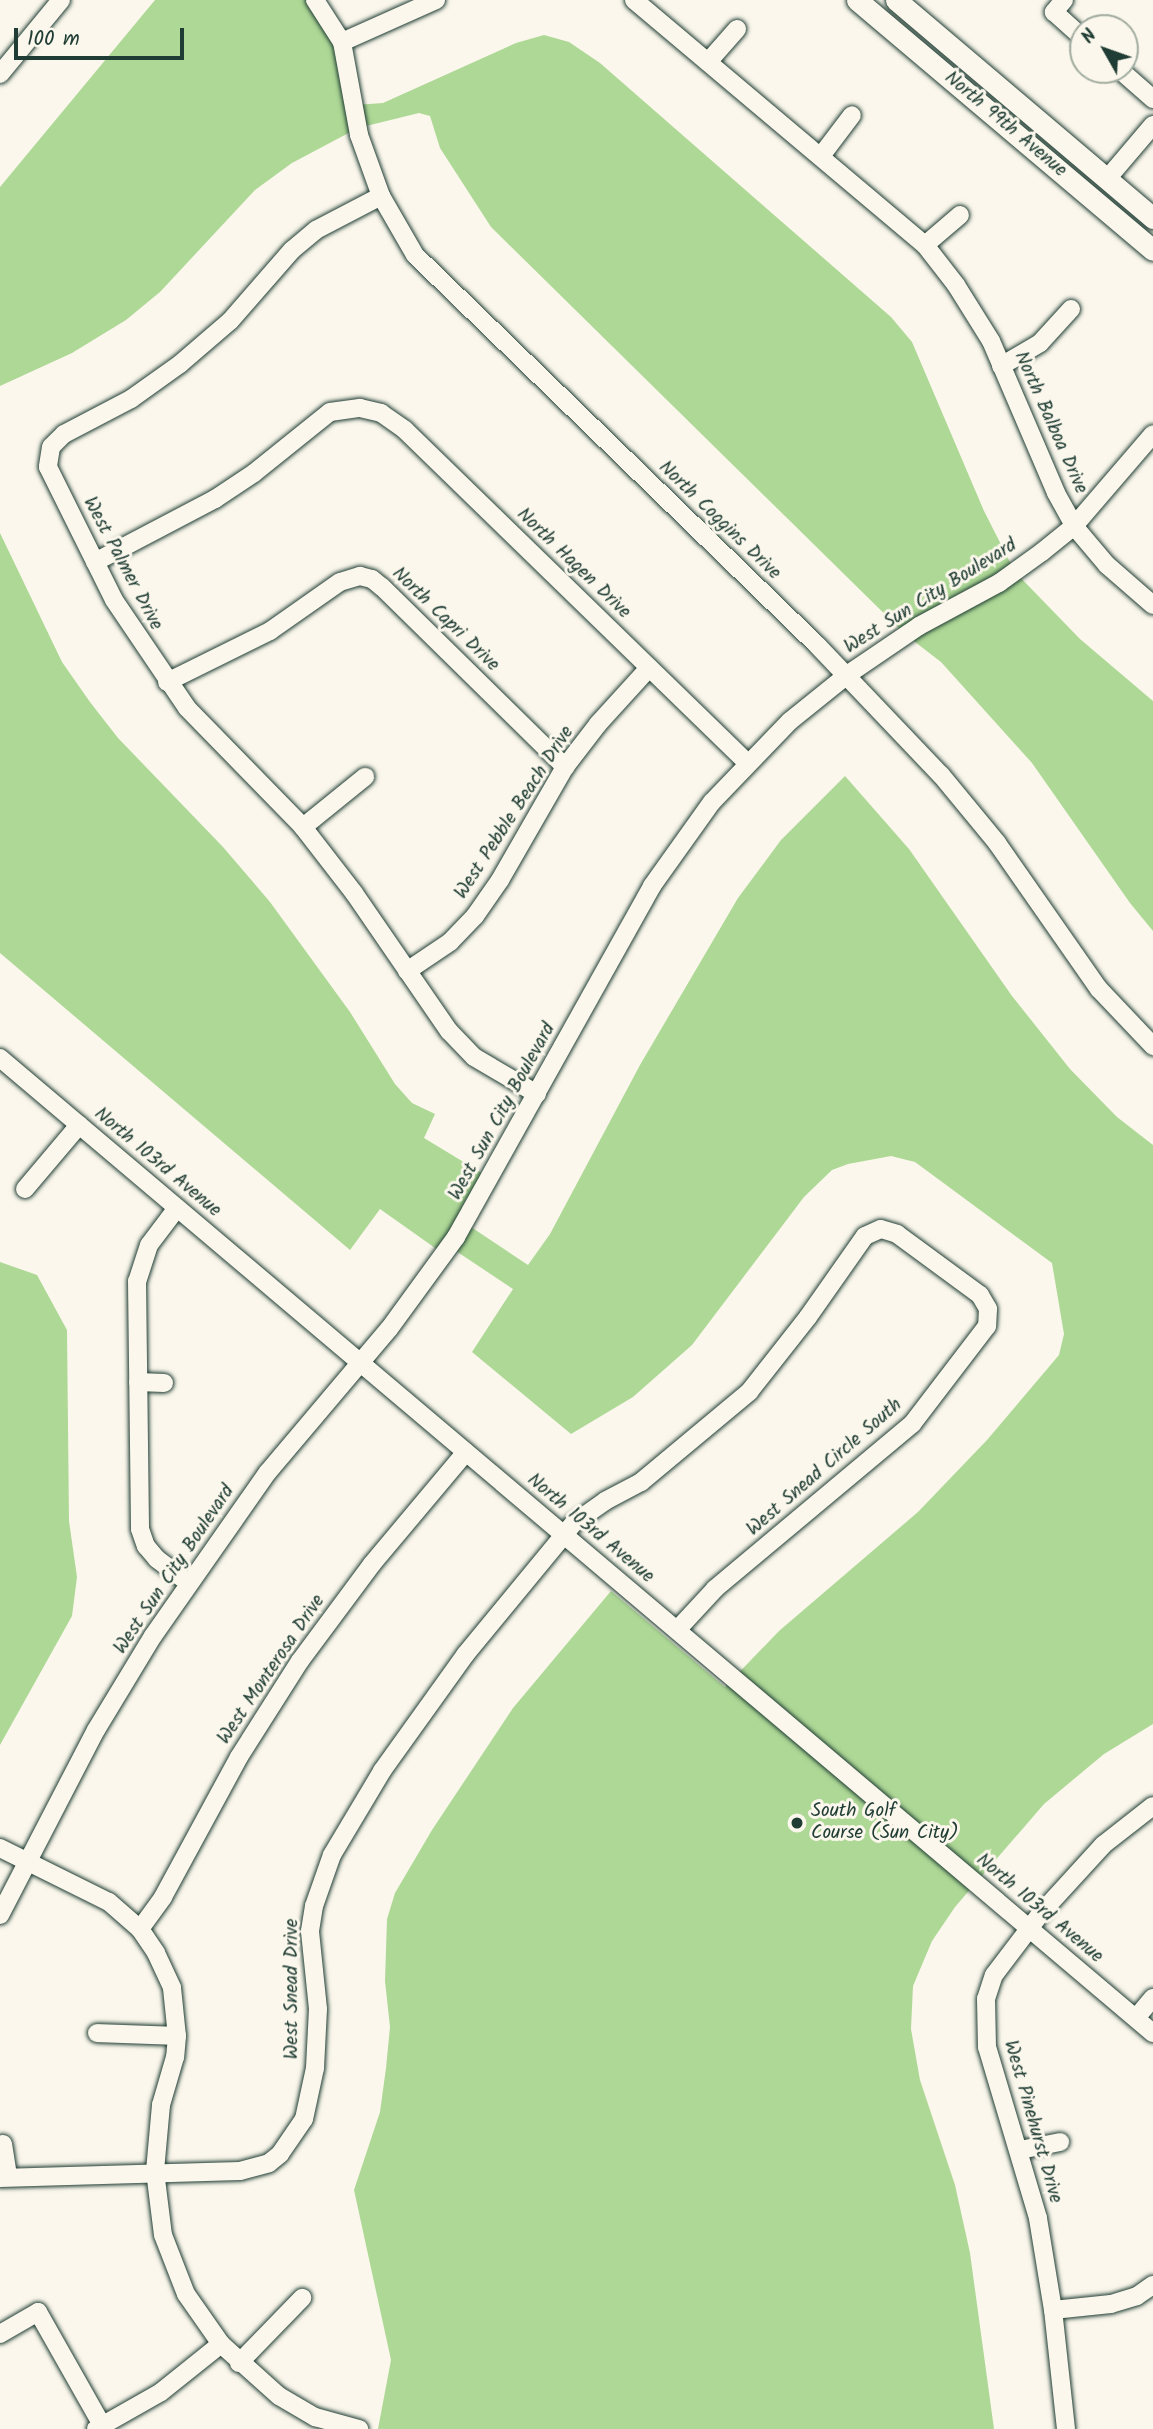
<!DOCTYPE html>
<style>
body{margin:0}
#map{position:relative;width:1153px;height:2429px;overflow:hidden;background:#fbf7ec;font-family:Kalam,sans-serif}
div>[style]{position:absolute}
.green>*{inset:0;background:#aed896}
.roads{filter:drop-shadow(0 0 2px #1f3d34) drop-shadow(0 0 2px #1f3d34)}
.minor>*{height:18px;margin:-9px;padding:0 9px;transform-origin:9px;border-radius:9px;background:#fbf7ec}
.major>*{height:21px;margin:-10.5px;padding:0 10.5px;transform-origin:10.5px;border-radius:10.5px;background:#fbf7ec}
.dots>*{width:19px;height:19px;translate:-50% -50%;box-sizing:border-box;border:4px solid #fbf7ec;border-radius:50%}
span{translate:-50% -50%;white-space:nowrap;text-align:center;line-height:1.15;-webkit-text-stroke:6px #fbf7ec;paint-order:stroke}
.street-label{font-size:19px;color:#1f3d34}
.poi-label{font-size:19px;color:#1f3d34}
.left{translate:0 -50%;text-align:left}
.north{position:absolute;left:1069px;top:14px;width:70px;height:70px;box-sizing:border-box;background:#fbf7ec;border:2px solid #a3ada2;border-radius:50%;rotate:310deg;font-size:19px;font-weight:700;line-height:28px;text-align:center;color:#1f3d34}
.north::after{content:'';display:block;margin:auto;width:24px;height:32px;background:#1f3d34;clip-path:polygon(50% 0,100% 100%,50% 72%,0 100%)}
.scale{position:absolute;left:14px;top:28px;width:170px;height:32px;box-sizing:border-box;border:4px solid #1f3d34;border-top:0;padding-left:9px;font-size:21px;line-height:24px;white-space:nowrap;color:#1f3d34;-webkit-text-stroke:5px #fbf7ec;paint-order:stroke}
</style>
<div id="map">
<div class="green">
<div style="clip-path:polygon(155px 0,315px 0,327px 15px,355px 105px,383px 103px,516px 43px,544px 35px,569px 42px,600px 63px,891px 317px,912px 342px,984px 511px,1015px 572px,1080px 639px,1153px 701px,1153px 931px,1130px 903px,1032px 763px,941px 662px,906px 635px,491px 227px,440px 148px,430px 116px,419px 113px,358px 128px,292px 163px,255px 190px,160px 292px,126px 320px,72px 353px,0 386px,0 187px)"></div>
<div style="clip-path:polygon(0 533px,62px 662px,90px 702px,118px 738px,223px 847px,270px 902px,350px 1012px,395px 1084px,412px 1103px,435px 1114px,424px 1138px,490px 1178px,465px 1223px,528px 1265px,550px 1234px,640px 1065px,738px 898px,781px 840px,845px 776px,909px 849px,1012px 996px,1070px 1069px,1117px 1117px,1153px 1145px,1153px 1724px,1104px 1754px,1044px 1804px,955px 1907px,932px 1941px,913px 1986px,911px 2029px,920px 2080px,955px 2185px,970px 2253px,994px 2429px,378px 2429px,391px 2360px,354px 2190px,380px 2112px,386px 2068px,390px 2027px,385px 1981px,387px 1919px,395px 1893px,432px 1830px,513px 1708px,611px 1591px,725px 1687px,779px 1631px,918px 1512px,987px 1440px,1059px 1355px,1064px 1334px,1052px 1263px,915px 1162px,891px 1156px,848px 1164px,832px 1170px,804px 1197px,692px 1345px,633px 1397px,571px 1434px,472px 1352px,513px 1289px,450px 1247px,445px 1255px,380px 1209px,350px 1250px,0 953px)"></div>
<div style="clip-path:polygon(0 1262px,37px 1275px,67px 1330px,69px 1521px,77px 1577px,72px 1616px,0 1745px)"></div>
</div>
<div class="roads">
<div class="minor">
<div style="left:315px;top:0;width:50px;rotate:57.3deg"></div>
<div style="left:342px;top:42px;width:95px;rotate:79.6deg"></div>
<div style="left:359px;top:135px;width:65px;rotate:70.2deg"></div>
<div style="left:381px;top:196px;width:68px;rotate:60deg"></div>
<div style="left:415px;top:255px;width:562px;rotate:44.13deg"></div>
<div style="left:818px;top:646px;width:178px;rotate:46.4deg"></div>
<div style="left:941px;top:775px;width:88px;rotate:50.5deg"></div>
<div style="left:997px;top:843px;width:178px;rotate:55.1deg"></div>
<div style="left:1099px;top:989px;width:79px;rotate:46.5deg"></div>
<div style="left:634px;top:0;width:380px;rotate:40.1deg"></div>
<div style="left:925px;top:245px;width:51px;rotate:52.2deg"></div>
<div style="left:956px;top:285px;width:66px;rotate:58deg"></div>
<div style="left:991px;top:341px;width:165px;rotate:66.8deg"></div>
<div style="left:1056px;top:493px;width:38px;rotate:61deg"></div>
<div style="left:1074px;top:526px;width:51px;rotate:49.8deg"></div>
<div style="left:1107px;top:565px;width:61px;rotate:41deg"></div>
<div style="left:1064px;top:0;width:16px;rotate:130deg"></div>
<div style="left:1054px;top:12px;width:39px;rotate:42deg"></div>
<div style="left:342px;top:42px;width:103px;rotate:-24.1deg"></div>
<div style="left:708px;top:62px;width:44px;rotate:-48.7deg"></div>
<div style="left:1120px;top:70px;width:44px;rotate:41.3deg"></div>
<div style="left:0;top:74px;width:96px;rotate:-50.5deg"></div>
<div style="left:821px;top:156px;width:51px;rotate:-52.9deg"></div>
<div style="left:1107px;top:179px;width:71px;rotate:-49.6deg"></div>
<div style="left:381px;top:196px;width:73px;rotate:152.4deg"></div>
<div style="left:316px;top:230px;width:31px;rotate:140deg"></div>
<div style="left:292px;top:250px;width:94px;rotate:131.1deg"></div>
<div style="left:230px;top:321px;width:66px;rotate:139.3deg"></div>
<div style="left:180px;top:364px;width:60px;rotate:144.5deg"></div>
<div style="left:131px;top:399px;width:76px;rotate:152.4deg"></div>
<div style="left:64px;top:434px;width:18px;rotate:135deg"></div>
<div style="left:51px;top:447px;width:20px;rotate:99deg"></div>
<div style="left:48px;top:467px;width:148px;rotate:63.6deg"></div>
<div style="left:114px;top:600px;width:130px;rotate:55.9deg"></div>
<div style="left:187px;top:708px;width:166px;rotate:45.7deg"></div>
<div style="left:303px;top:827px;width:83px;rotate:52.3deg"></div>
<div style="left:354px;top:893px;width:168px;rotate:55.5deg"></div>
<div style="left:449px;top:1031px;width:36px;rotate:46deg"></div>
<div style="left:474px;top:1057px;width:73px;rotate:30.4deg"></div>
<div style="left:925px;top:245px;width:46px;rotate:-40.6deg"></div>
<div style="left:1001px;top:366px;width:45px;rotate:-30.5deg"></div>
<div style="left:1040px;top:343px;width:46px;rotate:-47.6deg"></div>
<div style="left:95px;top:562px;width:136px;rotate:-27.7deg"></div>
<div style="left:215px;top:499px;width:47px;rotate:-33.7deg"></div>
<div style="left:254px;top:473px;width:97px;rotate:-38.8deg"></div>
<div style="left:330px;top:412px;width:30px;rotate:-8deg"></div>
<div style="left:360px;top:408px;width:22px;rotate:13deg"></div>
<div style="left:381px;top:413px;width:29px;rotate:35deg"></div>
<div style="left:405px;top:430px;width:478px;rotate:44.2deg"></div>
<div style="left:167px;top:682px;width:115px;rotate:-26.3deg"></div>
<div style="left:270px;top:631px;width:85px;rotate:-35deg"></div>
<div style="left:340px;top:582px;width:21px;rotate:-17deg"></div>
<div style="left:360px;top:576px;width:12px;rotate:14deg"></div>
<div style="left:372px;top:579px;width:13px;rotate:39deg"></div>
<div style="left:382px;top:587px;width:257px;rotate:44.5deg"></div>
<div style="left:303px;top:827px;width:80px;rotate:-38.9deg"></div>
<div style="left:407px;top:971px;width:52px;rotate:-34deg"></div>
<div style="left:450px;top:942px;width:36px;rotate:-46deg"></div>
<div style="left:475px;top:916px;width:44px;rotate:-55.2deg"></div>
<div style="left:500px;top:880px;width:130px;rotate:-60.1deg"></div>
<div style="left:565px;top:767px;width:54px;rotate:-52.5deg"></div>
<div style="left:598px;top:724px;width:76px;rotate:-47.7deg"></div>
<div style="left:0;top:1058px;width:1510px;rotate:40.22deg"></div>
<div style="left:25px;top:1189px;width:84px;rotate:-49.8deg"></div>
<div style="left:177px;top:1208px;width:46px;rotate:127.1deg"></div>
<div style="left:149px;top:1245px;width:38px;rotate:108deg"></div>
<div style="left:137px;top:1281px;width:248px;rotate:89.3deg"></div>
<div style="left:140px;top:1529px;width:18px;rotate:71deg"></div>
<div style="left:146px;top:1546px;width:17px;rotate:50deg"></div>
<div style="left:157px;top:1559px;width:39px;rotate:37deg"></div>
<div style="left:138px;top:1382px;width:26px;rotate:2deg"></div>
<div style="left:0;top:1848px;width:122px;rotate:26.4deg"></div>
<div style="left:109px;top:1902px;width:41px;rotate:41.1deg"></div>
<div style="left:140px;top:1929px;width:29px;rotate:56deg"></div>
<div style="left:156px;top:1953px;width:38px;rotate:65deg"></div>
<div style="left:172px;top:1988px;width:48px;rotate:84.1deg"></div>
<div style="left:177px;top:2036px;width:21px;rotate:95deg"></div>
<div style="left:175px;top:2057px;width:50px;rotate:106.3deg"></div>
<div style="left:161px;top:2105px;width:66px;rotate:95.2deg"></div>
<div style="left:155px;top:2171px;width:64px;rotate:82.9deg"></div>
<div style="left:163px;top:2235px;width:63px;rotate:68.7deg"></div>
<div style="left:186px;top:2294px;width:61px;rotate:55deg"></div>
<div style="left:221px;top:2344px;width:78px;rotate:41.9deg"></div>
<div style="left:279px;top:2396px;width:42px;rotate:30.3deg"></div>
<div style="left:315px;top:2417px;width:46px;rotate:15.3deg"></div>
<div style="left:0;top:1915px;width:208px;rotate:-62.6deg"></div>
<div style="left:96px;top:1730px;width:110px;rotate:-58.8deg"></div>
<div style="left:153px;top:1636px;width:200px;rotate:-55deg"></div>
<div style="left:268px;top:1472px;width:187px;rotate:-49.8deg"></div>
<div style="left:389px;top:1329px;width:114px;rotate:-53.9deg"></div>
<div style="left:456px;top:1237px;width:402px;rotate:-60.8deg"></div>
<div style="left:652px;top:886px;width:103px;rotate:-54.5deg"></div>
<div style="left:712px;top:802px;width:112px;rotate:-46.1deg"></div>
<div style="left:790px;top:721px;width:73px;rotate:-38.9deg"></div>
<div style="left:847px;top:675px;width:87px;rotate:-34.2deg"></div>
<div style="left:919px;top:626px;width:91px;rotate:-28.3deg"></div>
<div style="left:999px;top:583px;width:53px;rotate:-35.8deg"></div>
<div style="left:1042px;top:552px;width:41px;rotate:-39.1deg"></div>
<div style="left:1074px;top:526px;width:121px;rotate:-49.3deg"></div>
<div style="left:140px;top:1929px;width:39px;rotate:-54deg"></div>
<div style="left:163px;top:1897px;width:159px;rotate:-61.5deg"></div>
<div style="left:239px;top:1757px;width:114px;rotate:-57.6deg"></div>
<div style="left:300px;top:1661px;width:121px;rotate:-53.4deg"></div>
<div style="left:372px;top:1564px;width:146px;rotate:-50deg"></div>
<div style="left:1136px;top:2018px;width:26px;rotate:-50deg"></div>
<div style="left:97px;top:2033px;width:80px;rotate:2.1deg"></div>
<div style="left:3px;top:2144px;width:32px;rotate:81deg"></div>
<div style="left:1020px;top:2150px;width:41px;rotate:-11.3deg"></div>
<div style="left:0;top:2178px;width:240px;rotate:-1.7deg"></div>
<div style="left:240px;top:2171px;width:30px;rotate:-15deg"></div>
<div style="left:269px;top:2163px;width:14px;rotate:-39deg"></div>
<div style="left:280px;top:2154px;width:42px;rotate:-55.6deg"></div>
<div style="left:304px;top:2119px;width:52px;rotate:-77.8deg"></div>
<div style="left:315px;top:2068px;width:59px;rotate:-87.1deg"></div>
<div style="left:318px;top:2009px;width:78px;rotate:-95.9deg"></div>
<div style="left:310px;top:1931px;width:25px;rotate:-81deg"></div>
<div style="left:314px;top:1906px;width:54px;rotate:-70.6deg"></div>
<div style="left:332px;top:1855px;width:98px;rotate:-59.2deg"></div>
<div style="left:382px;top:1771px;width:143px;rotate:-54.4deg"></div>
<div style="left:465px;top:1655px;width:171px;rotate:-50.5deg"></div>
<div style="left:574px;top:1523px;width:38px;rotate:-35deg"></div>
<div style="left:605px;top:1501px;width:41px;rotate:-27.8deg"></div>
<div style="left:641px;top:1482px;width:141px;rotate:-39.8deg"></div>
<div style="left:749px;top:1392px;width:95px;rotate:-51.8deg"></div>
<div style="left:808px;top:1317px;width:99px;rotate:-54.9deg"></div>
<div style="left:865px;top:1236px;width:17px;rotate:-24deg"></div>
<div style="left:881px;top:1229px;width:17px;rotate:17deg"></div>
<div style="left:897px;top:1234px;width:103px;rotate:36.3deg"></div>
<div style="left:980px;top:1295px;width:16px;rotate:60deg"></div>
<div style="left:988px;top:1309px;width:17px;rotate:93deg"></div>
<div style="left:987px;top:1326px;width:123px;rotate:127.4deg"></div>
<div style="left:912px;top:1424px;width:257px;rotate:140.1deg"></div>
<div style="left:715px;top:1589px;width:56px;rotate:132.8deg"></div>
<div style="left:1053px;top:2310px;width:58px;rotate:-5.9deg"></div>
<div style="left:1111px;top:2304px;width:27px;rotate:-17deg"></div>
<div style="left:1137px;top:2296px;width:19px;rotate:-35deg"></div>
<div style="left:0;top:2334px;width:44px;rotate:-30.1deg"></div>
<div style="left:38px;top:2312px;width:130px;rotate:60.5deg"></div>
<div style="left:239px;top:2363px;width:91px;rotate:-45.9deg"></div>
<div style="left:96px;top:2429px;width:75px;rotate:-29.6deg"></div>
<div style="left:161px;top:2392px;width:77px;rotate:-38.7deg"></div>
<div style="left:1066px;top:2429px;width:120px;rotate:-96.2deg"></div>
<div style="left:1053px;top:2310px;width:93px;rotate:-99.3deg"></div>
<div style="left:1038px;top:2218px;width:178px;rotate:-106.6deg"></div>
<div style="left:987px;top:2047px;width:48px;rotate:-91.2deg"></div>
<div style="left:986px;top:1999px;width:25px;rotate:-72deg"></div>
<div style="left:994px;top:1975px;width:78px;rotate:-52.8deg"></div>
<div style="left:1041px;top:1913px;width:92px;rotate:-47.6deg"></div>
<div style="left:1103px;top:1845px;width:63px;rotate:-38deg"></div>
</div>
<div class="major">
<div style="left:857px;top:0;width:387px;rotate:40.2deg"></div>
<div style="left:896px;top:0;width:337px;rotate:40.3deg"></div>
</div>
</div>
<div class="dots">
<div style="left:797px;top:1823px;background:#1f3d34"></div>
</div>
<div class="street-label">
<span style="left:1005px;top:125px;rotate:40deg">North 99th Avenue</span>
<span style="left:1050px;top:423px;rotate:66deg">North Balboa Drive</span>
<span style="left:719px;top:521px;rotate:44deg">North Coggins Drive</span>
<span style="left:122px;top:564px;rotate:62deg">West Palmer Drive</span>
<span style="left:573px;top:564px;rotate:44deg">North Hagen Drive</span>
<span style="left:931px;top:597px;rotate:-32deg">West Sun City Boulevard</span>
<span style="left:445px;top:620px;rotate:44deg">North Capri Drive</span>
<span style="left:515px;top:813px;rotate:-57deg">West Pebble Beach Drive</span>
<span style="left:503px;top:1112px;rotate:-61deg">West Sun City Boulevard</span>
<span style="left:157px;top:1163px;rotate:40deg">North 103rd Avenue</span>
<span style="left:825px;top:1468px;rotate:-41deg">West Snead Circle South</span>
<span style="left:590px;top:1529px;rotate:40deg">North 103rd Avenue</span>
<span style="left:175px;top:1570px;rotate:-56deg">West Sun City Boulevard</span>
<span style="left:272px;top:1670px;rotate:-56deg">West Monterosa Drive</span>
<span style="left:1039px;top:1909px;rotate:40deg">North 103rd Avenue</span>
<span style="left:293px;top:1989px;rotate:-90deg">West Snead Drive</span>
<span style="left:1032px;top:2122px;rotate:74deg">West Pinehurst Drive</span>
</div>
<div class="poi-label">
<span class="left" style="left:811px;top:1823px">South Golf<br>Course (Sun City)</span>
</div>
<div class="north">N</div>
<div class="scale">100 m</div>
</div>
